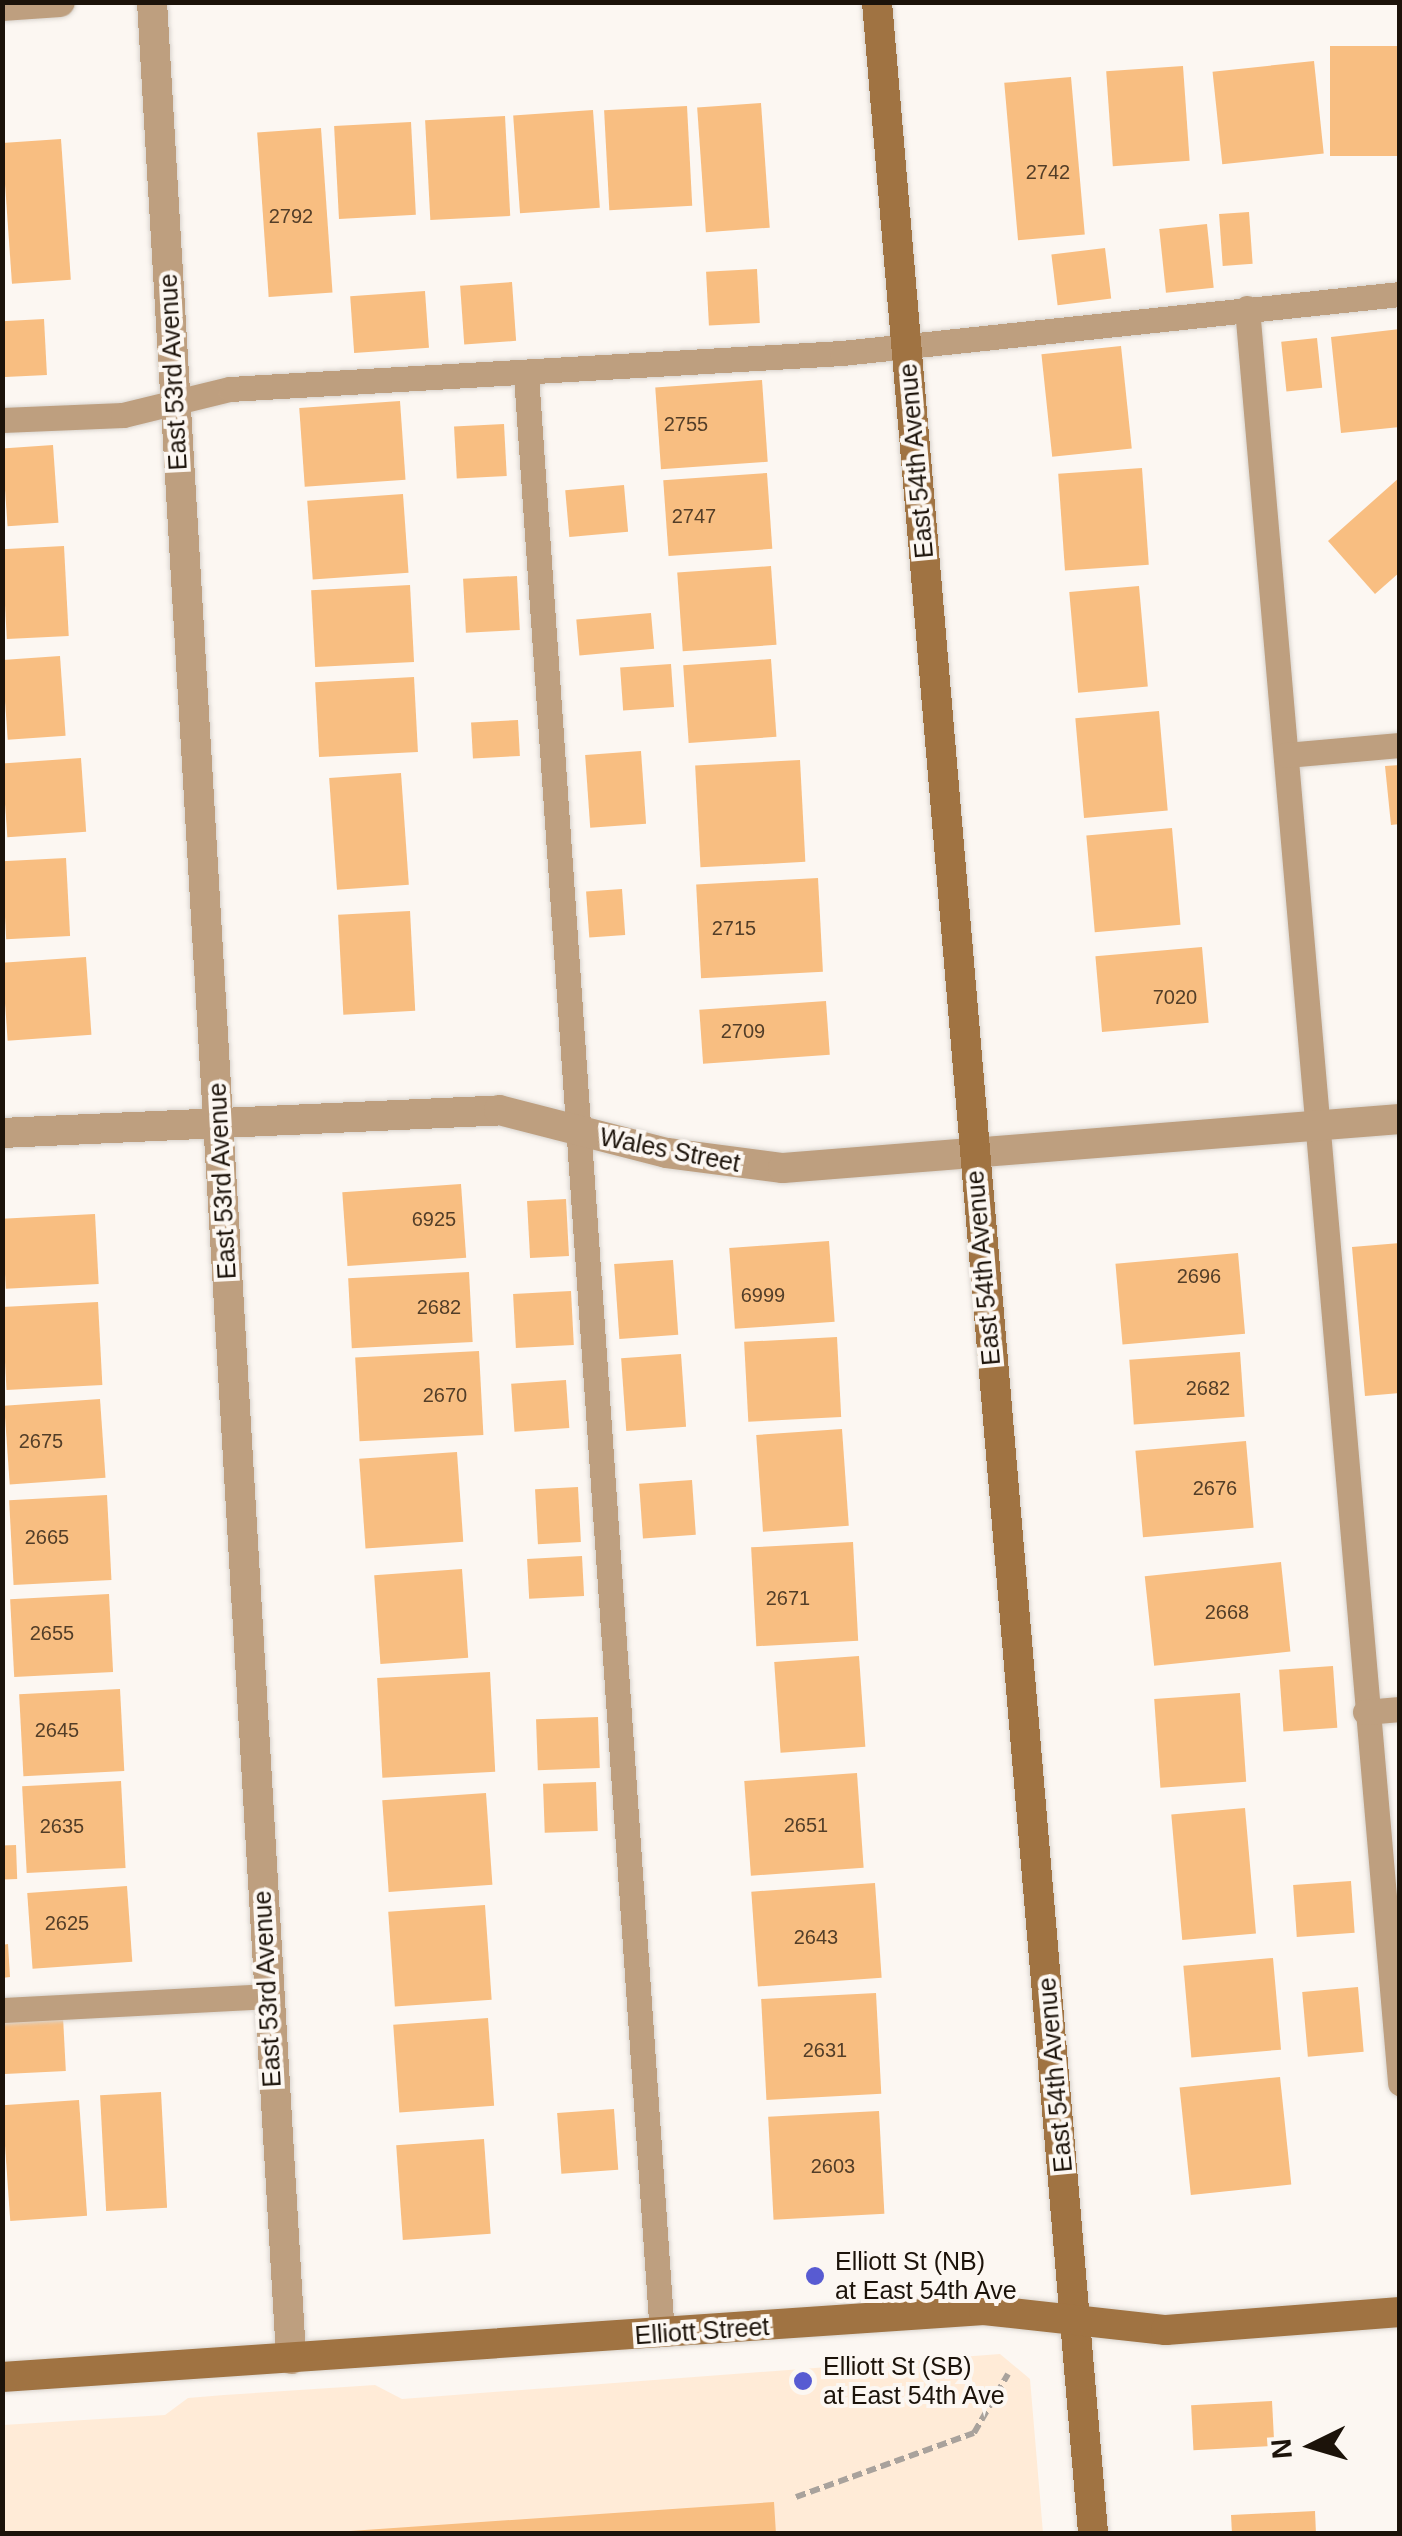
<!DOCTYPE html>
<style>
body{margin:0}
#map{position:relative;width:1402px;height:2536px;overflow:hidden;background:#fcf7f2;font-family:Helvetica,sans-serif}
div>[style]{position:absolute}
.built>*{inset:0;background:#ffebd7}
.building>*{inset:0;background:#f8be81;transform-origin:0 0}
.path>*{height:6px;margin-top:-3px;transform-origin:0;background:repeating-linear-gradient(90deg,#a9a29c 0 10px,transparent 0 15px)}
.roads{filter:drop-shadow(0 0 2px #d8d3cd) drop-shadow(0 0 2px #d8d3cd)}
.lane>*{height:25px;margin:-12.5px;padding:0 12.5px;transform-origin:12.5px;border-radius:12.5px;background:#be9f7f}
.street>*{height:30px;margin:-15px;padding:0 15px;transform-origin:15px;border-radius:15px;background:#be9f7f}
.secondary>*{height:30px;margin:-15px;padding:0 15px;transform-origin:15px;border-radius:15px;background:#a07342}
.dots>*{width:28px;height:28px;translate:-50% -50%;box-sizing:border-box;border:5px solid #fcf7f2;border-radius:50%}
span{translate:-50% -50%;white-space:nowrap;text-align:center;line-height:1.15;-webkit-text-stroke:8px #fcf7f2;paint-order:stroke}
.number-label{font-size:20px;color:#533e28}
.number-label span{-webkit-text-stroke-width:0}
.street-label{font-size:25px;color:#1c130a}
.poi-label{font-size:25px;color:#1c130a}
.left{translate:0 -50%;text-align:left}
.frame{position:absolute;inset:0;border:5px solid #1c130a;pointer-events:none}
.north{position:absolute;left:1262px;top:2396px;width:100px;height:100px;-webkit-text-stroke:8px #fcf7f2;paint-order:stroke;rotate:265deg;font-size:28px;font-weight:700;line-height:40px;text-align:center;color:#1c130a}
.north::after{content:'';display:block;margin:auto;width:35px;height:45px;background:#1c130a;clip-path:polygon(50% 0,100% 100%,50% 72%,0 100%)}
</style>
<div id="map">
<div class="built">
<div style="clip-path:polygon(1000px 2354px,1030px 2379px,1043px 2533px,3px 2534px,3px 2425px,165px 2415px,188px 2398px,224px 2395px,375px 2385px,402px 2399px)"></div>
</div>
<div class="building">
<div style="left:1400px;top:46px;width:110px;height:70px;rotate:90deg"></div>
<div style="left:1314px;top:61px;width:93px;height:102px;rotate:84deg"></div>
<div style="left:1183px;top:66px;width:95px;height:77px;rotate:86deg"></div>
<div style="left:1071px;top:77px;width:158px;height:67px;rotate:85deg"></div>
<div style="left:761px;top:103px;width:125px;height:64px;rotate:86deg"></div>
<div style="left:687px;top:106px;width:100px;height:83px;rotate:87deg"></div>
<div style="left:593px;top:110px;width:98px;height:80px;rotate:86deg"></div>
<div style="left:505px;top:116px;width:100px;height:80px;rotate:87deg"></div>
<div style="left:411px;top:122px;width:93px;height:77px;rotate:87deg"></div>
<div style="left:321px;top:128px;width:165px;height:64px;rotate:86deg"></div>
<div style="left:61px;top:139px;width:141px;height:59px;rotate:86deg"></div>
<div style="left:1249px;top:212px;width:52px;height:30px;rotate:86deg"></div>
<div style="left:1207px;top:224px;width:64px;height:48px;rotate:84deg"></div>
<div style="left:1105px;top:248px;width:51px;height:54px;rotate:83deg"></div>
<div style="left:757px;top:269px;width:54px;height:51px;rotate:87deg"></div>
<div style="left:512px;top:282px;width:59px;height:52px;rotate:86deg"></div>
<div style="left:425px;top:291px;width:57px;height:75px;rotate:86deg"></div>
<div style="left:44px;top:319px;width:56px;height:42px;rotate:87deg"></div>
<div style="clip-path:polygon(1400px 329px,1400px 427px,1341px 433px,1331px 337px)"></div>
<div style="left:1317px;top:338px;width:50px;height:36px;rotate:84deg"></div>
<div style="left:1121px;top:346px;width:103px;height:80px;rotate:84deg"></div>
<div style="left:762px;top:380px;width:82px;height:107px;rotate:86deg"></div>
<div style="left:400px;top:401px;width:79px;height:101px;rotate:86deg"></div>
<div style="left:504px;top:424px;width:52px;height:50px;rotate:87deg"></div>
<div style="left:53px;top:445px;width:78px;height:51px;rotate:86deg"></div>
<div style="left:1142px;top:468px;width:97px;height:84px;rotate:86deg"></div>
<div style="left:767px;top:473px;width:76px;height:104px;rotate:86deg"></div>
<div style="clip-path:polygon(1400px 477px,1400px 572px,1375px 594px,1328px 541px)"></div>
<div style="left:624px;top:485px;width:47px;height:59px;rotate:85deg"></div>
<div style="left:403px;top:494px;width:79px;height:96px;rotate:86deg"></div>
<div style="left:64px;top:546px;width:90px;height:62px;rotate:87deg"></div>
<div style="left:771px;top:566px;width:79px;height:94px;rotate:86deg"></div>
<div style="left:517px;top:576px;width:54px;height:54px;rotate:87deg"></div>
<div style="left:410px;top:585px;width:77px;height:99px;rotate:87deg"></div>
<div style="left:1139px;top:586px;width:101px;height:70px;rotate:85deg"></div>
<div style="left:651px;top:613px;width:36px;height:75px;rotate:85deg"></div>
<div style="left:60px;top:656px;width:80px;height:58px;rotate:86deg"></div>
<div style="left:771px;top:659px;width:78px;height:88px;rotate:86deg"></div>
<div style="left:671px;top:664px;width:43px;height:51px;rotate:86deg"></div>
<div style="left:414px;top:677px;width:75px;height:99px;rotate:87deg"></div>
<div style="left:1159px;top:711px;width:100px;height:84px;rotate:85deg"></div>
<div style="left:518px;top:720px;width:36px;height:47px;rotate:87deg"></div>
<div style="left:641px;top:751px;width:73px;height:56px;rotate:86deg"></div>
<div style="left:81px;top:758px;width:74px;height:79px;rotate:86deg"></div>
<div style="left:800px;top:760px;width:102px;height:105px;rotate:87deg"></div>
<div style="clip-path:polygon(1400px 765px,1400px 824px,1391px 825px,1385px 766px)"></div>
<div style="left:401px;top:773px;width:112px;height:72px;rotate:86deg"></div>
<div style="left:1172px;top:828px;width:97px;height:86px;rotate:85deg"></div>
<div style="left:66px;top:858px;width:78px;height:64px;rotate:87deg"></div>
<div style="left:818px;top:878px;width:94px;height:122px;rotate:87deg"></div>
<div style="left:622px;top:889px;width:46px;height:36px;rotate:86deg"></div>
<div style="left:410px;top:911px;width:100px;height:72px;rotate:87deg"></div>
<div style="left:1202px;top:947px;width:76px;height:107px;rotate:85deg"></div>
<div style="left:86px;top:957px;width:78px;height:84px;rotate:86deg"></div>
<div style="left:826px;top:1001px;width:54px;height:127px;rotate:86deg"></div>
<div style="left:461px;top:1184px;width:74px;height:119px;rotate:86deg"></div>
<div style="left:566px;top:1199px;width:57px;height:39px;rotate:87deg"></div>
<div style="left:95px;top:1214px;width:70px;height:93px;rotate:87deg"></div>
<div style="left:829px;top:1241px;width:81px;height:100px;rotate:86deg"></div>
<div style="clip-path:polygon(1400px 1243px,1400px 1393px,1365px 1396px,1352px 1247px)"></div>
<div style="left:1238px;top:1253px;width:81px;height:123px;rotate:85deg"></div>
<div style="left:673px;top:1260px;width:75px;height:59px;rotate:86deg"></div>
<div style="left:469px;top:1272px;width:70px;height:121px;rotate:87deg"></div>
<div style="left:571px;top:1291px;width:54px;height:58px;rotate:87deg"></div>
<div style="left:98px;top:1302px;width:83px;height:96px;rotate:87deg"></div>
<div style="left:837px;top:1337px;width:80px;height:93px;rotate:87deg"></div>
<div style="left:479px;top:1351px;width:84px;height:124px;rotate:87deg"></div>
<div style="left:1240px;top:1352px;width:65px;height:111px;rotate:86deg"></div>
<div style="left:681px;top:1354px;width:73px;height:60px;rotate:86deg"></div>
<div style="left:566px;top:1380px;width:48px;height:55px;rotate:86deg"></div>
<div style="left:100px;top:1399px;width:79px;height:96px;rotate:86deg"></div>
<div style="left:842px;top:1429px;width:97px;height:86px;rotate:86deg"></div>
<div style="left:1246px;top:1441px;width:87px;height:111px;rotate:85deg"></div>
<div style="left:457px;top:1452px;width:90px;height:98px;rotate:86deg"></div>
<div style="left:692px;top:1480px;width:55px;height:53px;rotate:86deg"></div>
<div style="left:578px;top:1487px;width:55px;height:43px;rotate:87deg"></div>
<div style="left:107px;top:1495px;width:85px;height:98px;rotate:87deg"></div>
<div style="left:853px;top:1542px;width:99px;height:102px;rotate:87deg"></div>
<div style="left:582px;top:1556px;width:40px;height:55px;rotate:87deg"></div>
<div style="left:1281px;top:1562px;width:90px;height:137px;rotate:84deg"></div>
<div style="left:462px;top:1569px;width:89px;height:88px;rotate:86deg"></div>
<div style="left:109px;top:1594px;width:78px;height:99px;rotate:87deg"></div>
<div style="left:859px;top:1656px;width:91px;height:85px;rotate:86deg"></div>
<div style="left:1333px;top:1666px;width:62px;height:54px;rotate:86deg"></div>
<div style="left:490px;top:1672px;width:100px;height:113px;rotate:87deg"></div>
<div style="left:120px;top:1689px;width:82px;height:101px;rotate:87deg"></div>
<div style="left:1240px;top:1693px;width:89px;height:86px;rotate:86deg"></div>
<div style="left:598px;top:1717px;width:51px;height:62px;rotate:88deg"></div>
<div style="left:857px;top:1773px;width:95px;height:113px;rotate:86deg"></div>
<div style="left:121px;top:1781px;width:87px;height:99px;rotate:87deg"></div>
<div style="left:596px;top:1782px;width:49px;height:53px;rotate:88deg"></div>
<div style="left:486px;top:1793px;width:92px;height:104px;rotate:86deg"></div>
<div style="left:1245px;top:1808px;width:126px;height:74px;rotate:85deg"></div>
<div style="left:16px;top:1845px;width:34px;height:14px;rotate:88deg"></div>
<div style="left:1351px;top:1881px;width:52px;height:58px;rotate:86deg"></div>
<div style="left:875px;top:1883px;width:95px;height:124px;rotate:86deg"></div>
<div style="left:127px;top:1886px;width:76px;height:100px;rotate:86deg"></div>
<div style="left:485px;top:1905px;width:95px;height:97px;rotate:86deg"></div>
<div style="clip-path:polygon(8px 1944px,10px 1977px,2px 1978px,2px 1945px)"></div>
<div style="left:1273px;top:1958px;width:92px;height:90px;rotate:85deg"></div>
<div style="left:1358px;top:1987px;width:65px;height:56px;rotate:85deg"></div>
<div style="left:876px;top:1993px;width:101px;height:115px;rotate:87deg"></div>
<div style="left:63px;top:2017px;width:54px;height:61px;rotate:87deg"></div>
<div style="left:488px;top:2018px;width:88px;height:95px;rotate:86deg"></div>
<div style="left:1280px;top:2077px;width:108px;height:101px;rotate:84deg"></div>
<div style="left:161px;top:2092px;width:116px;height:61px;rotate:87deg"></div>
<div style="left:79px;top:2100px;width:116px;height:77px;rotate:86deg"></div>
<div style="left:614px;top:2109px;width:61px;height:57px;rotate:86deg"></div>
<div style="left:879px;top:2111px;width:103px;height:111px;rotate:87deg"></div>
<div style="left:484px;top:2139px;width:95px;height:88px;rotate:86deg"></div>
<div style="left:1272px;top:2401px;width:45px;height:81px;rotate:87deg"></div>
<div style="clip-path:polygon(774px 2502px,776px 2534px,350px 2534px,350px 2531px)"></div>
<div style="clip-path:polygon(1315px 2511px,1316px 2534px,1232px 2534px,1231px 2515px)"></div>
</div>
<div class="path">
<div style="left:796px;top:2497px;width:189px;rotate:-19.8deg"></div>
<div style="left:974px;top:2433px;width:68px;rotate:-60deg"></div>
</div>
<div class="roads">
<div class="lane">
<div style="left:1247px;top:308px;width:1782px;rotate:85.07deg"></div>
<div style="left:526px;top:375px;width:1964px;rotate:86.03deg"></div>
<div style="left:2px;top:420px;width:121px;rotate:-2.4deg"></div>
<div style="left:123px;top:415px;width:110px;rotate:-13.7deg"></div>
<div style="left:230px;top:389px;width:613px;rotate:-3.37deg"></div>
<div style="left:842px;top:353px;width:561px;rotate:-6.04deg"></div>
<div style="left:1286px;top:755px;width:114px;rotate:-5deg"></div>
<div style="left:1365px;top:1712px;width:35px;rotate:-5deg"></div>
<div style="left:2px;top:2010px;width:265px;rotate:-3deg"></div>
</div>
<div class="street">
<div style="left:152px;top:2px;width:2361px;rotate:86.62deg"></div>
<div style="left:2px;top:6px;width:58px;rotate:-3.9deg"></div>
<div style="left:2px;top:1133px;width:498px;rotate:-2.6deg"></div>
<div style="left:499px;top:1110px;width:173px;rotate:14.4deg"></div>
<div style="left:667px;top:1153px;width:117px;rotate:7.4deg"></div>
<div style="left:783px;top:1168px;width:619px;rotate:-4.54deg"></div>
</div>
<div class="secondary">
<div style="left:877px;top:2px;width:2541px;rotate:85.12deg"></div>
<div style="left:2px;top:2377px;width:984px;rotate:-3.9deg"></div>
<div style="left:984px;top:2310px;width:183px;rotate:6.3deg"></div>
<div style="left:1166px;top:2330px;width:235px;rotate:-4.4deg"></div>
</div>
</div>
<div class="dots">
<div style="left:815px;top:2276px;background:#585bd2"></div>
<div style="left:803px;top:2381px;background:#585bd2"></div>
</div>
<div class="number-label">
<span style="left:1048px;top:172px">2742</span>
<span style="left:291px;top:216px">2792</span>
<span style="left:686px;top:424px">2755</span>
<span style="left:694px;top:516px">2747</span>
<span style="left:734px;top:928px">2715</span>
<span style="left:1175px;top:997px">7020</span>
<span style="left:743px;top:1031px">2709</span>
<span style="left:434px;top:1219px">6925</span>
<span style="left:1199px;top:1276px">2696</span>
<span style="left:763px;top:1295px">6999</span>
<span style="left:439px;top:1307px">2682</span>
<span style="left:1208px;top:1388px">2682</span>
<span style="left:445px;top:1395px">2670</span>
<span style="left:41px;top:1441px">2675</span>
<span style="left:1215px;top:1488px">2676</span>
<span style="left:47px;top:1537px">2665</span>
<span style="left:788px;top:1598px">2671</span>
<span style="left:1227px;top:1612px">2668</span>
<span style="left:52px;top:1633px">2655</span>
<span style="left:57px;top:1730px">2645</span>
<span style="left:806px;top:1825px">2651</span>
<span style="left:62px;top:1826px">2635</span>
<span style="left:67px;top:1923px">2625</span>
<span style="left:816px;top:1937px">2643</span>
<span style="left:825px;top:2050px">2631</span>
<span style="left:833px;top:2166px">2603</span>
</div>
<div class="street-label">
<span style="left:173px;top:372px;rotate:-93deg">East 53rd Avenue</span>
<span style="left:916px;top:461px;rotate:-95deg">East 54th Avenue</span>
<span style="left:670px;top:1150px;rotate:11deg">Wales Street</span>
<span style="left:222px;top:1181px;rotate:-93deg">East 53rd Avenue</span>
<span style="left:983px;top:1268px;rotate:-95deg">East 54th Avenue</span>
<span style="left:267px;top:1989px;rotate:-93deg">East 53rd Avenue</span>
<span style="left:1055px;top:2075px;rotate:-95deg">East 54th Avenue</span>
<span style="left:702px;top:2331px;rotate:-4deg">Elliott Street</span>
</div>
<div class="poi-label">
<span class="left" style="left:835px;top:2276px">Elliott St (NB)<br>at East 54th Ave</span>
<span class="left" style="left:823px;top:2381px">Elliott St (SB)<br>at East 54th Ave</span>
</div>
<div class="frame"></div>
<div class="north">N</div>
</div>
